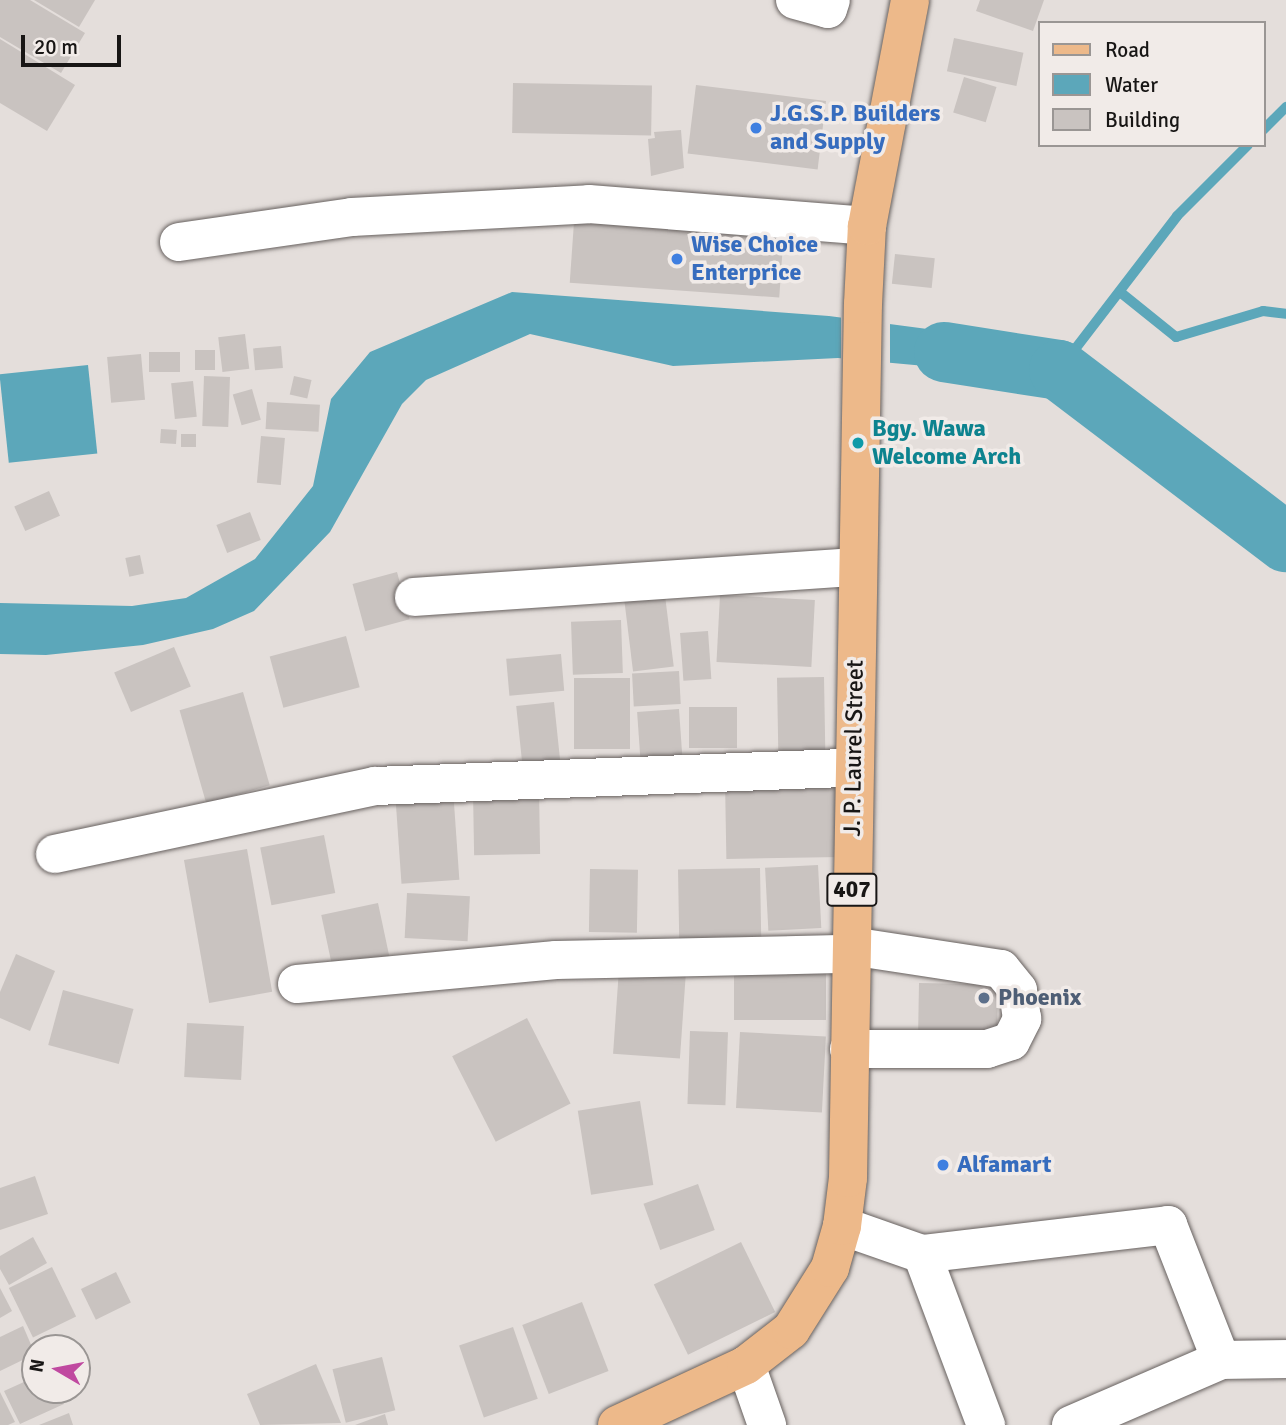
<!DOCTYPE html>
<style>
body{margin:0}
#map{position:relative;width:1286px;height:1425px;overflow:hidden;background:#e4dedb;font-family:Signika,sans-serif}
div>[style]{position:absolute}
.water>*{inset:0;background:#5ca7ba;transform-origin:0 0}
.pier>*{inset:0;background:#e4dedb}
.stream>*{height:10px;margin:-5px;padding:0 5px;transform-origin:5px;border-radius:5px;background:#5ca7ba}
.river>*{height:60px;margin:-30px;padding:0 30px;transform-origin:30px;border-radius:30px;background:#5ca7ba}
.building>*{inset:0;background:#c9c3c0;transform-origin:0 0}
.roads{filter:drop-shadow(0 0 2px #67615f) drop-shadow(0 0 2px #67615f)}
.minor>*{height:38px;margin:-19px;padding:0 19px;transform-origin:19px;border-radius:19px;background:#fff}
.major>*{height:38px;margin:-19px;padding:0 19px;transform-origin:19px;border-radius:19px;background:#edb98a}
.dots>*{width:19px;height:19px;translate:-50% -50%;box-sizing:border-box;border:4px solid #f1ebe8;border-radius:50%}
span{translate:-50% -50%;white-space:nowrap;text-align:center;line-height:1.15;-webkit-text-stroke:7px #f1ebe8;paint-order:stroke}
.shield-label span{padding:2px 5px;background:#f1ebe8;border:2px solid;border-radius:5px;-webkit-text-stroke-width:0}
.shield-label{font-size:23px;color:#181615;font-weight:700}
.shop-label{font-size:24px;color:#366cbe;font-weight:700}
.left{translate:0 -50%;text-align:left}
.culture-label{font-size:24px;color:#0d838f;font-weight:700}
.street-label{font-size:24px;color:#181615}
.service-label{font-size:24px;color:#4e5e75;font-weight:700}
.legend{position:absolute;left:1038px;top:21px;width:228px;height:126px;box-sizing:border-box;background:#f1ebe8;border:2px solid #9a9694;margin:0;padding:9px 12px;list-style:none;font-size:21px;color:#181615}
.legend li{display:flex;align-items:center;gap:14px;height:35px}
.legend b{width:35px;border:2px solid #9a9694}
.north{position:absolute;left:21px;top:1334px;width:70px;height:70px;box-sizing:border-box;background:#f1ebe8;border:2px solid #9a9694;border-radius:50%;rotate:280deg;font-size:19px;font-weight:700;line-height:28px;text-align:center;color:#181615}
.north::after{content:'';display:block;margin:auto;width:24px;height:32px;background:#c049a0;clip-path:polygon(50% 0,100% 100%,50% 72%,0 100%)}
.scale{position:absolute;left:21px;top:35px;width:100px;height:32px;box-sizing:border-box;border:4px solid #181615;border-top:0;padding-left:9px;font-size:21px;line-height:24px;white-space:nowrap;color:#181615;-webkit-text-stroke:5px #f1ebe8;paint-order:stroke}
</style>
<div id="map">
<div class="water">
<div style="clip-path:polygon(512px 292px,829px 316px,1003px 339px,1034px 376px,838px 358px,673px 366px,530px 334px,426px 380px,402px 404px,330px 532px,254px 611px,213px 629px,143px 645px,46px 655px,0 654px,0 603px,132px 606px,186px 598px,255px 559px,313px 486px,331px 399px,370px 352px)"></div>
<div style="left:88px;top:365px;width:89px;height:89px;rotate:84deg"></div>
</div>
<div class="pier">
<div style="clip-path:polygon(841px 314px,890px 320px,890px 367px,841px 362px)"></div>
</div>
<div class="stream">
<div style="left:1263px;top:130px;width:33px;rotate:-45deg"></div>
<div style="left:1120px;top:292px;width:72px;rotate:38.8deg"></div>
<div style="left:1176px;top:337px;width:91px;rotate:-16.6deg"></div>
<div style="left:1263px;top:311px;width:23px;rotate:7deg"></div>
<div style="left:1059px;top:370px;width:194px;rotate:-52.5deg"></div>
<div style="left:1177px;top:216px;width:100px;rotate:-45deg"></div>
</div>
<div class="river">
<div style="left:944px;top:352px;width:116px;rotate:8.9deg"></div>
<div style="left:1059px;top:370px;width:285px;rotate:37.2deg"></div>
</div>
<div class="building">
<div style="clip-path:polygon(0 0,30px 0,85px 33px,61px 73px,0 37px)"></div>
<div style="clip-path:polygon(34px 0,95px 0,79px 27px)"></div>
<div style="clip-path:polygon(980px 0,1044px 0,1033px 31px,976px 11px)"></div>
<div style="left:954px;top:38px;width:71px;height:34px;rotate:12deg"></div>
<div style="clip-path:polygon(0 39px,75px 85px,47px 131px,0 103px)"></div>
<div style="left:964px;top:77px;width:34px;height:37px;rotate:17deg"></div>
<div style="left:513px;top:83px;width:139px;height:50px;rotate:1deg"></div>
<div style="left:696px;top:85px;width:131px;height:69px;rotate:7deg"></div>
<div style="clip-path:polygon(681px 130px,684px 168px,651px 176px,648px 139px,655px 138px,654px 132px)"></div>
<div style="left:574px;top:222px;width:210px;height:61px;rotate:4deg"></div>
<div style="left:895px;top:254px;width:40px;height:30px;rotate:6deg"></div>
<div style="left:245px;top:334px;width:35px;height:27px;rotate:83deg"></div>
<div style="left:281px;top:346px;width:22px;height:28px;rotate:85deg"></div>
<div style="left:215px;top:350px;width:20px;height:20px;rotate:90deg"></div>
<div style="left:149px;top:352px;width:31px;height:20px"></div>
<div style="left:141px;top:354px;width:46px;height:34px;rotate:85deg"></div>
<div style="left:204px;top:376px;width:26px;height:50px;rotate:2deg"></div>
<div style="left:294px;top:376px;width:18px;height:19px;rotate:13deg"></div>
<div style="left:193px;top:381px;width:36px;height:22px;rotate:84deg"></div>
<div style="left:252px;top:389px;width:32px;height:20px;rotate:74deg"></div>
<div style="left:267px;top:402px;width:53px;height:27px;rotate:3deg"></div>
<div style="left:161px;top:429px;width:16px;height:14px;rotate:4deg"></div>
<div style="left:181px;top:434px;width:15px;height:13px"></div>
<div style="left:261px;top:436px;width:24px;height:47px;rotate:5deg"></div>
<div style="left:49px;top:491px;width:27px;height:38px;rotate:66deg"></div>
<div style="left:250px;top:512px;width:30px;height:36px;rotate:69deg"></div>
<div style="left:140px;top:555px;width:19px;height:15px;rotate:78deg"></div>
<div style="left:397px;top:572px;width:49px;height:46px;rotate:75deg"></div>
<div style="left:664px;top:587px;width:80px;height:41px;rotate:83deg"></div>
<div style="left:720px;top:595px;width:95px;height:67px;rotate:3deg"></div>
<div style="left:621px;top:620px;width:53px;height:50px;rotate:88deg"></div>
<div style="left:708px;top:631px;width:48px;height:28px;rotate:86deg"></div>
<div style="left:346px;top:636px;width:53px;height:79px;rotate:75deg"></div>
<div style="left:174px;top:647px;width:43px;height:65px;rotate:67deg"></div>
<div style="left:561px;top:654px;width:37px;height:55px;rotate:85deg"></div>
<div style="left:679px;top:671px;width:33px;height:47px;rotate:87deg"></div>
<div style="left:824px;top:677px;width:81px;height:47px;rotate:89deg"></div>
<div style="left:574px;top:678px;width:56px;height:71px"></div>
<div style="left:243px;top:692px;width:97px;height:66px;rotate:74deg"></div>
<div style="left:554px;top:702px;width:59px;height:38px;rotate:84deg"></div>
<div style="left:689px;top:707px;width:48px;height:41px"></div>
<div style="left:679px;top:709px;width:46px;height:42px;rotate:86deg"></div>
<div style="left:839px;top:779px;width:78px;height:114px;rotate:89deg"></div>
<div style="left:453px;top:789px;width:91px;height:58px;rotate:86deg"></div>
<div style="left:539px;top:790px;width:64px;height:66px;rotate:89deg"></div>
<div style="left:324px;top:835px;width:59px;height:65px;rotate:79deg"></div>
<div style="left:247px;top:849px;width:145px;height:64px;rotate:80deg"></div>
<div style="left:818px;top:865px;width:63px;height:53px;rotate:87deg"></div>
<div style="left:760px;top:868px;width:84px;height:82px;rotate:89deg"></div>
<div style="left:590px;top:869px;width:48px;height:63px;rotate:1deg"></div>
<div style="left:407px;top:893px;width:63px;height:45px;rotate:3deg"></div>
<div style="left:378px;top:903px;width:60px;height:58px;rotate:78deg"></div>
<div style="clip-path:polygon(16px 954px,55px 971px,30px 1031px,0 1018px,0 992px)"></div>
<div style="left:619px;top:969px;width:67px;height:85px;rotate:4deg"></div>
<div style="left:734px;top:970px;width:92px;height:50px"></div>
<div style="left:919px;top:983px;width:79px;height:47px;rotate:1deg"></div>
<div style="left:63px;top:990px;width:73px;height:57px;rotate:15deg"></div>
<div style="left:527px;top:1018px;width:96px;height:84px;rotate:63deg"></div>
<div style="left:187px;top:1023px;width:57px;height:54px;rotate:3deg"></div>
<div style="left:690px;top:1031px;width:38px;height:73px;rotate:2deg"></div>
<div style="left:740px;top:1032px;width:86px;height:76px;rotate:3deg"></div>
<div style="left:640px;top:1101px;width:85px;height:63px;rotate:81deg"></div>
<div style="clip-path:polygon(35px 1176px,48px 1214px,0 1230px,0 1188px)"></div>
<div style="left:698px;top:1184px;width:49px;height:58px;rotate:70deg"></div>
<div style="clip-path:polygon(33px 1237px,47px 1263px,9px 1285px,0 1269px,0 1256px)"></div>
<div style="left:741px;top:1242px;width:78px;height:97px;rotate:64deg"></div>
<div style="left:52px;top:1267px;width:55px;height:48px;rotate:64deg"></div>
<div style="left:116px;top:1272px;width:34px;height:39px;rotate:64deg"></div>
<div style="clip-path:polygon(0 1288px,12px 1311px,0 1318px)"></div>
<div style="left:582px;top:1302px;width:74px;height:64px;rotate:69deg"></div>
<div style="clip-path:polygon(23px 1326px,35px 1354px,0 1371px,0 1337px)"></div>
<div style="left:513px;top:1327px;width:76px;height:57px;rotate:71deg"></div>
<div style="left:382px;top:1357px;width:55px;height:51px;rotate:76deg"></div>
<div style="clip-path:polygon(316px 1364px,341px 1423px,260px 1425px,247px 1394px)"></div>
<div style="clip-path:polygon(35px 1377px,35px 1390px,57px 1390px,64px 1404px,20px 1424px,4px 1391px)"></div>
<div style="clip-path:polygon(0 1392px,15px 1422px,8px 1425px,0 1425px)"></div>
<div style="clip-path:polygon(69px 1413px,73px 1425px,39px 1425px)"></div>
<div style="clip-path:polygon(385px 1414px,388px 1425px,355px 1425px)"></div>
</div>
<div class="roads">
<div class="minor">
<div style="left:795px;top:0;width:34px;rotate:15deg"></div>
<div style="left:828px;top:9px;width:9px;rotate:-72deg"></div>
<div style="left:179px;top:242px;width:175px;rotate:-8.2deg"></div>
<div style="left:352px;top:217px;width:237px;rotate:-3.1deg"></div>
<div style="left:589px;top:204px;width:279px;rotate:4.5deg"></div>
<div style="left:414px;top:597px;width:442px;rotate:-3.9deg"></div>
<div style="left:55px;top:854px;width:327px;rotate:-12deg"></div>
<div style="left:375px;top:786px;width:479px;rotate:-2.2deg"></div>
<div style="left:297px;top:984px;width:260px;rotate:-5.3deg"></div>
<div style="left:556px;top:960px;width:294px;rotate:-1.2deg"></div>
<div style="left:849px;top:1049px;width:138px"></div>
<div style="left:987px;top:1049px;width:25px;rotate:-18deg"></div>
<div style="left:1011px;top:1041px;width:25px;rotate:-63deg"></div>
<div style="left:1022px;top:1019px;width:29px;rotate:-98deg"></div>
<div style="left:1018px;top:990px;width:27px;rotate:-129deg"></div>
<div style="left:1001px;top:969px;width:152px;rotate:-171.3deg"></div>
<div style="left:842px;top:1226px;width:85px;rotate:19.3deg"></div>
<div style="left:922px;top:1254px;width:248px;rotate:-6.7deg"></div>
<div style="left:1168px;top:1225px;width:145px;rotate:68.6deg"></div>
<div style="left:922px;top:1254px;width:183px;rotate:69.5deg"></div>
<div style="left:746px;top:1365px;width:64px;rotate:70.7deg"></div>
<div style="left:1071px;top:1425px;width:163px;rotate:-23.4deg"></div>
<div style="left:1221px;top:1360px;width:65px;rotate:-0.9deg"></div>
</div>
<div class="major">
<div style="left:617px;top:1425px;width:142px;rotate:-24.9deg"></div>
<div style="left:746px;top:1365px;width:57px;rotate:-37.9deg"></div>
<div style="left:791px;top:1330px;width:73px;rotate:-57.8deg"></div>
<div style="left:830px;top:1268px;width:44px;rotate:-74.1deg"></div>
<div style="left:842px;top:1226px;width:48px;rotate:-82.9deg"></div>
<div style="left:848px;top:1178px;width:874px;rotate:-89.02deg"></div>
<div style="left:863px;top:304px;width:78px;rotate:-87.1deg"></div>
<div style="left:867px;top:226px;width:230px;rotate:-79.2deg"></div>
</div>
</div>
<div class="dots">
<div style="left:756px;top:128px;background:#3f7fe0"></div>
<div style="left:677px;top:259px;background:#3f7fe0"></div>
<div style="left:858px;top:443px;background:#0f9aa8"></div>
<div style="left:984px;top:998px;background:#5c6f8a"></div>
<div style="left:943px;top:1165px;background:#3f7fe0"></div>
</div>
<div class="shield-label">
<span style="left:852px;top:890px">407</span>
</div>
<div class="shop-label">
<span class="left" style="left:770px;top:128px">J.G.S.P. Builders<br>and Supply</span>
<span class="left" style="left:691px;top:259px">Wise Choice<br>Enterprice</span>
<span class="left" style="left:957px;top:1165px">Alfamart</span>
</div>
<div class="culture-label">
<span class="left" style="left:872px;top:443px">Bgy. Wawa<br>Welcome Arch</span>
</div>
<div class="street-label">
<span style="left:854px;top:748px;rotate:-89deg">J. P. Laurel Street</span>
</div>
<div class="service-label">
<span class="left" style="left:998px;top:998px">Phoenix</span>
</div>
<ul class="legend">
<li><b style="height:9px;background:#edb98a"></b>Road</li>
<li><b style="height:19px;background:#5ca7ba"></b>Water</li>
<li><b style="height:19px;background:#c9c3c0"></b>Building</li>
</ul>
<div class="north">N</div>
<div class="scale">20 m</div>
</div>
